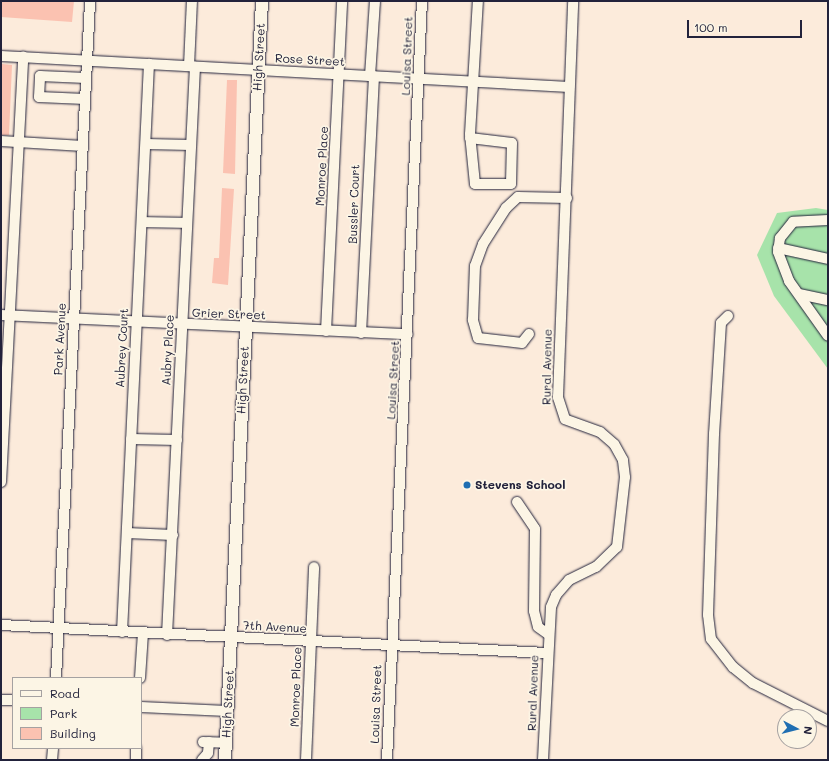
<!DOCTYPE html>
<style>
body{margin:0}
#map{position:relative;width:829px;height:761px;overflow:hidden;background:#fcebdb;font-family:Mali,sans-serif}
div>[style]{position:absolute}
.green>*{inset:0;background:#a7e3aa}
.building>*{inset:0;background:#fbc2b1}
.roads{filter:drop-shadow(0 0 1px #22223b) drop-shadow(0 0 1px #22223b)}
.minor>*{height:10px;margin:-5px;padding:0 5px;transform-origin:5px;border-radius:5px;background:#fcf5e5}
.major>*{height:12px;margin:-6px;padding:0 6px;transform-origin:6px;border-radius:6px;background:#fcf5e5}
.dots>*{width:11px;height:11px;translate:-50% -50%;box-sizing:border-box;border:2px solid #fcf5e5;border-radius:50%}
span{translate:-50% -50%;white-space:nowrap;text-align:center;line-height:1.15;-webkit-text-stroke:3.5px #fcf5e5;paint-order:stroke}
.street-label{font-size:12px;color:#22223b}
.poi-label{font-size:12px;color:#22223b;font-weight:700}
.left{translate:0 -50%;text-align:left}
.frame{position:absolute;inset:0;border:2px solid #22223b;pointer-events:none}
.legend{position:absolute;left:12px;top:677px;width:130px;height:72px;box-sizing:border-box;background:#fcf5e5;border:1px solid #a5a1a1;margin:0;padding:5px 7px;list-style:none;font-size:12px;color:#22223b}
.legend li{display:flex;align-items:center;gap:8px;height:20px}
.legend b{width:20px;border:1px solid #a5a1a1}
.north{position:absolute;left:777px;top:709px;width:40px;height:40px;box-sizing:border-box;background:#fcf5e5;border:1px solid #a5a1a1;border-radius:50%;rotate:97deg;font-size:11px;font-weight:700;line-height:16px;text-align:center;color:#22223b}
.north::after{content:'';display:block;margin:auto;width:14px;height:18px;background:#1f6fb2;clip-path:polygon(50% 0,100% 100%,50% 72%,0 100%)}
.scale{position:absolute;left:687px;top:20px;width:115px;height:18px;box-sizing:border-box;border:2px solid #22223b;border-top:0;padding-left:5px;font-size:12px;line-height:14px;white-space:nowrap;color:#22223b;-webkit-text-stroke:3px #fcf5e5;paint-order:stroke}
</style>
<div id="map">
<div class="green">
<div style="clip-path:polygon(816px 208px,828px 210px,828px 369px,774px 296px,757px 255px,777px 213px)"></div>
</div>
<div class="building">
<div style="clip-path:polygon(1px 1px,74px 1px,72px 22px,1px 17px)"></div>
<div style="clip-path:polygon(2px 64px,12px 65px,9px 135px,1px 135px)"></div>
<div style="clip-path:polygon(227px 80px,237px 80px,235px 174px,223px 173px)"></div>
<div style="clip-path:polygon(222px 188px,234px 189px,228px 285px,212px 283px,214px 258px,219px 258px)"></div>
</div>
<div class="roads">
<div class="minor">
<div style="left:1px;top:56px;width:569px;rotate:3.12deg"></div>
<div style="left:189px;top:66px;width:65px;rotate:-87.4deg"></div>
<div style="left:370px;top:76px;width:75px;rotate:-86.2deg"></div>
<div style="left:85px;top:99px;width:46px;rotate:-177.5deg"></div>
<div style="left:39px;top:97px;width:21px;rotate:-87deg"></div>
<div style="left:40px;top:76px;width:46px;rotate:2.5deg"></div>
<div style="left:470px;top:138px;width:42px;rotate:6.8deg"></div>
<div style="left:512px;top:143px;width:41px;rotate:91.4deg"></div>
<div style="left:511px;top:184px;width:36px;rotate:180deg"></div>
<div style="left:475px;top:184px;width:50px;rotate:-95.7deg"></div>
<div style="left:470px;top:134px;width:133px;rotate:-86.6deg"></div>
<div style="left:1px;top:141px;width:82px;rotate:3.5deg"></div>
<div style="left:146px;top:144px;width:45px;rotate:1.3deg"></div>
<div style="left:828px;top:220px;width:35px;rotate:177deg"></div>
<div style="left:793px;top:222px;width:21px;rotate:129deg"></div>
<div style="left:780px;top:238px;width:14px;rotate:98deg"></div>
<div style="left:778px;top:252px;width:31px;rotate:69deg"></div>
<div style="left:789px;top:281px;width:67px;rotate:54.7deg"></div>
<div style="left:143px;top:222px;width:44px;rotate:1.3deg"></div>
<div style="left:778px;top:248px;width:51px;rotate:12.4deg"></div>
<div style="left:799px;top:294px;width:30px;rotate:12deg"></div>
<div style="left:1px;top:315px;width:407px;rotate:2.7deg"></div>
<div style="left:728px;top:316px;width:10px;rotate:135deg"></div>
<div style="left:721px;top:323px;width:111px;rotate:93.6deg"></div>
<div style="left:714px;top:434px;width:181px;rotate:91.9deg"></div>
<div style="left:708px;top:615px;width:24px;rotate:83deg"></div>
<div style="left:711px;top:639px;width:36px;rotate:52deg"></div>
<div style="left:733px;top:667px;width:26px;rotate:39deg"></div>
<div style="left:753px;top:683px;width:84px;rotate:26.9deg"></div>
<div style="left:326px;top:331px;width:330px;rotate:-87.2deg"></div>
<div style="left:361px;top:333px;width:257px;rotate:-87.1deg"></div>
<div style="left:529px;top:334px;width:11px;rotate:128deg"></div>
<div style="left:522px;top:343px;width:44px;rotate:-173.5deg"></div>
<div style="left:478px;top:338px;width:19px;rotate:-106deg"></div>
<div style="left:473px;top:320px;width:54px;rotate:-87.9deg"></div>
<div style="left:475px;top:266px;width:23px;rotate:-70deg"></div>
<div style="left:483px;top:244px;width:43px;rotate:-57.4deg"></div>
<div style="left:506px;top:208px;width:16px;rotate:-43deg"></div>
<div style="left:518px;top:197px;width:49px;rotate:1.2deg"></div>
<div style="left:131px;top:439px;width:46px;rotate:1.2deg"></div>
<div style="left:1px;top:482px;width:426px;rotate:-87deg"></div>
<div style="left:517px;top:502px;width:32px;rotate:56deg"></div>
<div style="left:535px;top:529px;width:82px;rotate:90.7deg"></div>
<div style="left:534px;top:611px;width:16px;rotate:76deg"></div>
<div style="left:538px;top:627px;width:12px;rotate:35deg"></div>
<div style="left:127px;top:533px;width:46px;rotate:2.5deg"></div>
<div style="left:1px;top:625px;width:547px;rotate:2.94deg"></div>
<div style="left:122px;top:632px;width:569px;rotate:-87.28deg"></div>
<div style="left:167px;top:635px;width:569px;rotate:-87.18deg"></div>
<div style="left:56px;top:678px;width:678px;rotate:-87.12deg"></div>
<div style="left:140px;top:678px;width:45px;rotate:-86.2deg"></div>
<div style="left:1px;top:700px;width:12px"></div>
<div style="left:141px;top:707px;width:86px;rotate:2.7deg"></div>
<div style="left:203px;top:742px;width:23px;rotate:2deg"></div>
<div style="left:52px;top:760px;width:12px;rotate:-85deg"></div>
<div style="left:136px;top:760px;width:12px;rotate:-90deg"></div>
<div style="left:202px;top:760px;width:9px;rotate:-49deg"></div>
<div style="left:208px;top:753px;width:11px;rotate:-85deg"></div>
<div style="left:306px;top:760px;width:193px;rotate:-87.6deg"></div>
<div style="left:387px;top:760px;width:760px;rotate:-87.36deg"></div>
<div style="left:543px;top:760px;width:153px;rotate:-87deg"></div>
<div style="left:551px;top:607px;width:13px;rotate:-67deg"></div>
<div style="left:556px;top:595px;width:20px;rotate:-49deg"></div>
<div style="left:569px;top:580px;width:30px;rotate:-26deg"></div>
<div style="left:596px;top:567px;width:29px;rotate:-44deg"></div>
<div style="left:617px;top:547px;width:70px;rotate:-83.5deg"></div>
<div style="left:625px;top:477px;width:17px;rotate:-97deg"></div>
<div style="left:623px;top:460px;width:18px;rotate:-119deg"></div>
<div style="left:614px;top:444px;width:18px;rotate:-139deg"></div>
<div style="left:600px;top:432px;width:37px;rotate:-160deg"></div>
<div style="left:565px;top:419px;width:23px;rotate:-108deg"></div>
<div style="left:558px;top:397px;width:396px;rotate:-87.8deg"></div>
</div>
<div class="major">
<div style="left:225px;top:760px;width:760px;rotate:-87.21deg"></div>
</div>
</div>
<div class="dots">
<div style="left:467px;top:485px;background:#1f6fb2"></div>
</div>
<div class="street-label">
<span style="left:407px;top:56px;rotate:-88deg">Louisa Street</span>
<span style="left:259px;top:57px;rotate:-87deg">High Street</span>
<span style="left:310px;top:60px;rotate:3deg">Rose Street</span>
<span style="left:322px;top:166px;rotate:-87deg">Monroe Place</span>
<span style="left:354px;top:204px;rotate:-88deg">Bussler Court</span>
<span style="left:229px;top:314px;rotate:2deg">Grier Street</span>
<span style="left:60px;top:339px;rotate:-87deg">Park Avenue</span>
<span style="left:122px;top:348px;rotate:-87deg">Aubrey Court</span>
<span style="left:168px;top:350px;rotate:-87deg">Aubry Place</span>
<span style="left:547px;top:367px;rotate:-89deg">Rural Avenue</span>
<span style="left:243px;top:380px;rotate:-87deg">High Street</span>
<span style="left:393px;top:380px;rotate:-87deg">Louisa Street</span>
<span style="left:275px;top:627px;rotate:3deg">7th Avenue</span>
<span style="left:296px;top:687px;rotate:-88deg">Monroe Place</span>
<span style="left:533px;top:693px;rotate:-88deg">Rural Avenue</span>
<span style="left:228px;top:704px;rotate:-87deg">High Street</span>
<span style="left:376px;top:704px;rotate:-88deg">Louisa Street</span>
</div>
<div class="poi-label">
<span class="left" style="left:475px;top:485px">Stevens School</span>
</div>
<div class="frame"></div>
<ul class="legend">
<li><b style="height:5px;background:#fcf5e5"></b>Road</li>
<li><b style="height:11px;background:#a7e3aa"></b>Park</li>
<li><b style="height:11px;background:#fbc2b1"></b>Building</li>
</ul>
<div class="north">N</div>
<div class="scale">100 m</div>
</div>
